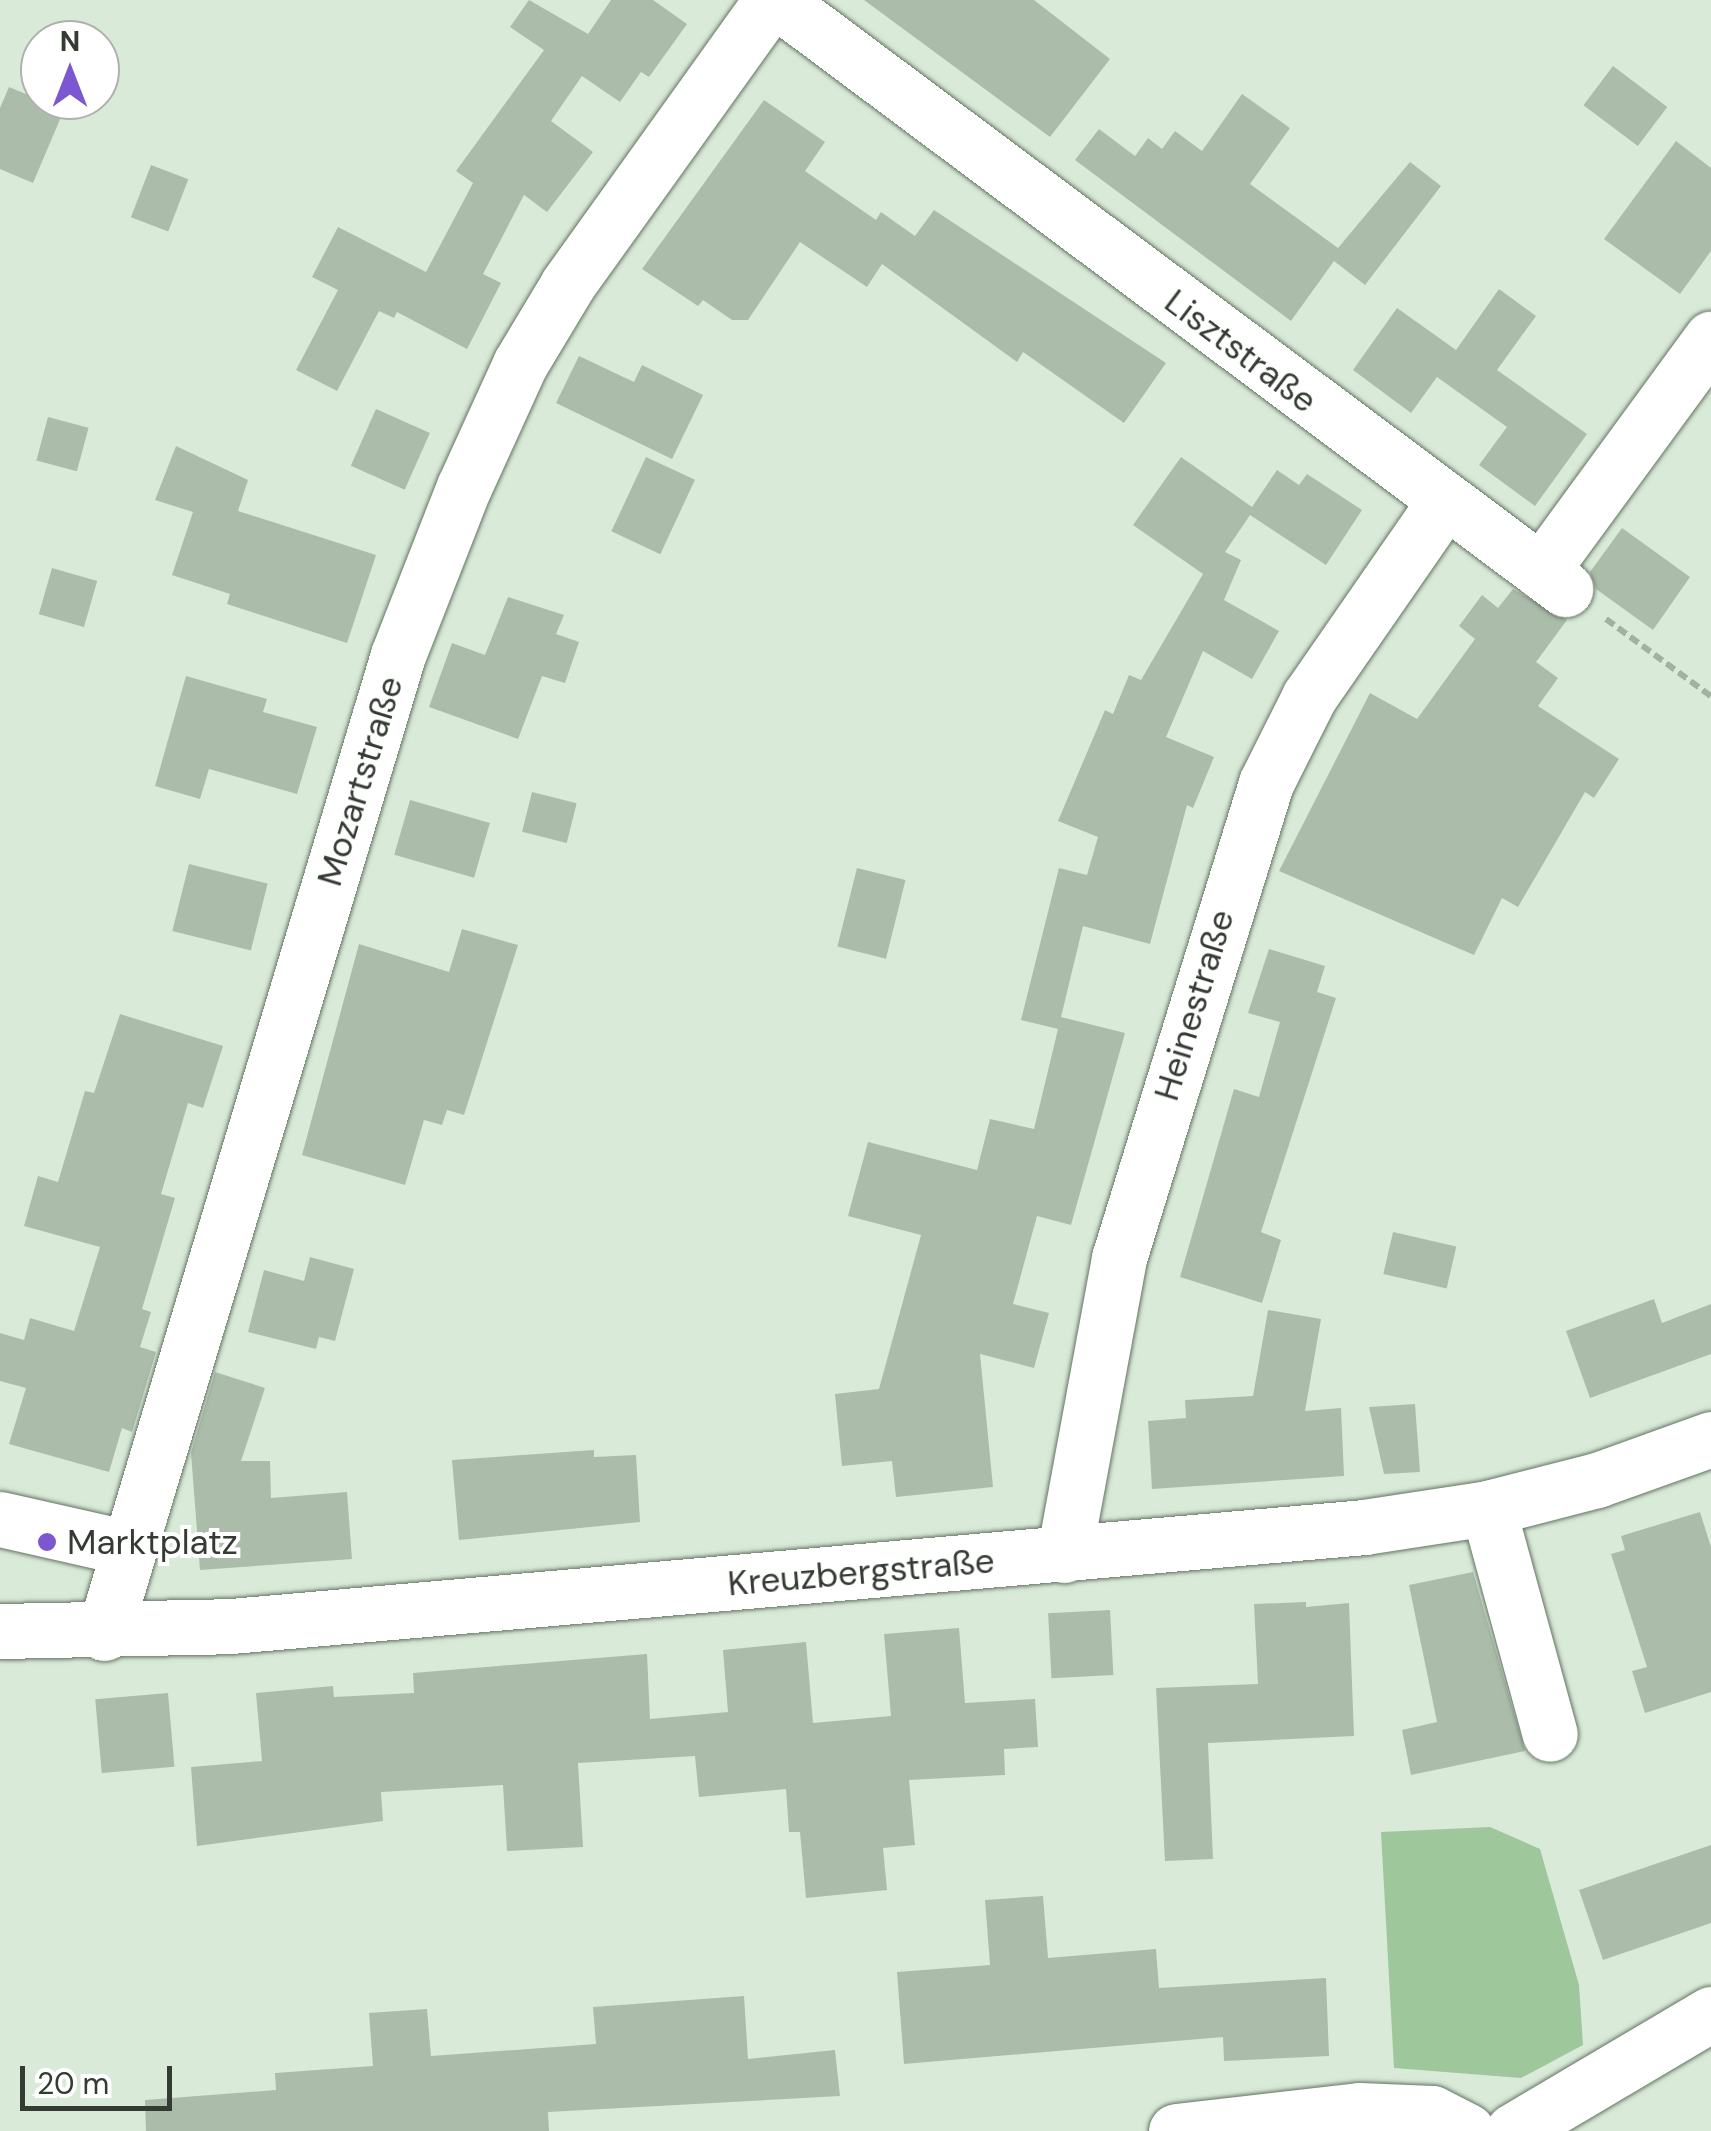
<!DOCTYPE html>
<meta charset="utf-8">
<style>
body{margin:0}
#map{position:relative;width:1711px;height:2131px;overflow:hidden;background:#d9ebd8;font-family:"DM Sans",sans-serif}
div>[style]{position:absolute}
.green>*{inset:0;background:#9ec79b}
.building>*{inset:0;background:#abbdaa;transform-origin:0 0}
.path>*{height:6px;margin-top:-3px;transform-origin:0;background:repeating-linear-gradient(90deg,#a3b1a2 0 10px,transparent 0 15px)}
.roads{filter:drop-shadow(0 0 2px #637362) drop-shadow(0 0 2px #637362)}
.minor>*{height:55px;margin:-27.5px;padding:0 27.5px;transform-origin:27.5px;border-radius:27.5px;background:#fff}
.dots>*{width:28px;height:28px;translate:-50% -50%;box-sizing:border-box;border:5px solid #fff;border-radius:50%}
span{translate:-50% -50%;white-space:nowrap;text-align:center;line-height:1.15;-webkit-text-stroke:8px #fff;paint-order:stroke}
.street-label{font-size:35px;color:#343b33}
.poi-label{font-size:35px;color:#343b33}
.left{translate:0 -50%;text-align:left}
.north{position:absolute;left:20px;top:20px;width:100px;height:100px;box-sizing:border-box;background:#fff;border:2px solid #aeb1ad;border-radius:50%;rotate:0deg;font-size:28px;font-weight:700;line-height:40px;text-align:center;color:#343b33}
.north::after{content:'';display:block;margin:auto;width:35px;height:45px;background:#7b58d2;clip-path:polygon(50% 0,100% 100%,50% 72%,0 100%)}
.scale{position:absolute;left:20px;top:2066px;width:152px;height:45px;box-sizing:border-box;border:5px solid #343b33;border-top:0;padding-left:12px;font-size:30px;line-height:35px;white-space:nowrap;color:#343b33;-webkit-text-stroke:8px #fff;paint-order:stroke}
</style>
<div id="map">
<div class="green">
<div style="clip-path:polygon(1490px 1827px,1540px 1849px,1579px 1985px,1583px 2045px,1521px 2078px,1394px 2068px,1381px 1832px)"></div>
</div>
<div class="building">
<div style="clip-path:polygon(529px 0,588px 34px,611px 0,653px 0,687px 24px,649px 77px,641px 72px,620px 102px,582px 76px,551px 121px,593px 152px,547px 212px,524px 195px,483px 274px,501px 283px,467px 349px,397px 312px,394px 318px,379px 311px,337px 391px,296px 370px,338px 290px,312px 277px,338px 227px,426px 272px,473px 183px,456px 171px,544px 50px,510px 27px)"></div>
<div style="clip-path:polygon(864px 0,1034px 0,1110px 59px,1050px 137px)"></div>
<div style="left:1613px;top:66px;width:68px;height:49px;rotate:37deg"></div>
<div style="clip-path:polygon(9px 87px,64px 110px,33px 183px,0 169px,0 108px)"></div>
<div style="clip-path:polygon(1242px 94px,1290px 128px,1250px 184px,1338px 248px,1410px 162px,1441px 186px,1365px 285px,1334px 261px,1291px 321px,1075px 160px,1099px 129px,1135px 156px,1148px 138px,1162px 149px,1175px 131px,1202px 151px)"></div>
<div style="clip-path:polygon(764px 100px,825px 142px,805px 171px,876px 220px,881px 212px,915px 236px,934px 210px,1166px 363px,1124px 423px,1023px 352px,1017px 362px,882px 264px,867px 287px,800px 242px,748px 320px,732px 320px,703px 300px,698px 306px,642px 269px)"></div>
<div style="clip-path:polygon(1676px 141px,1711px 168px,1711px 251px,1680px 294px,1604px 239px)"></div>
<div style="left:151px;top:165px;width:40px;height:56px;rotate:21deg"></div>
<div style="clip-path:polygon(1499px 289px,1536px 316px,1497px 370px,1587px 434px,1535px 506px,1479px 465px,1507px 427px,1437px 377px,1411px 413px,1353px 370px,1397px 308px,1456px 350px)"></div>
<div style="clip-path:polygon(579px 356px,634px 382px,642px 365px,703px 395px,672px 459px,556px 403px)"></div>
<div style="left:376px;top:409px;width:59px;height:62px;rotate:24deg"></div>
<div style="left:48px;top:417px;width:42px;height:45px;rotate:15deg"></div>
<div style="clip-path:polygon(176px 446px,248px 480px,238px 511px,376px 555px,347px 643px,227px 604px,230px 594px,172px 575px,193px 512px,155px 500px)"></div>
<div style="left:646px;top:457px;width:54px;height:82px;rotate:25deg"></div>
<div style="clip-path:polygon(1181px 457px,1252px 507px,1277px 470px,1299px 485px,1307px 474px,1362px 510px,1326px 565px,1250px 515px,1225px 552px,1241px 560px,1224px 600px,1279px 631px,1252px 679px,1203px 651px,1166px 737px,1214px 757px,1193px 808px,1187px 805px,1150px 944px,1083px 926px,1061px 1017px,1125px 1033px,1071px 1225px,1037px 1216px,1013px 1304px,1049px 1313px,1034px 1368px,980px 1354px,993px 1487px,896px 1497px,892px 1461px,842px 1466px,835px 1394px,879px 1389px,921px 1235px,848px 1216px,868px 1142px,977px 1170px,990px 1119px,1034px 1129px,1058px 1029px,1021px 1020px,1059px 868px,1087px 875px,1098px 837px,1058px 821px,1105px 710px,1113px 714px,1129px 675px,1141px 680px,1203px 574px,1133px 525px)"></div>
<div style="clip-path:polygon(1622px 528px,1690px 577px,1653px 630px,1596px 589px,1590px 572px)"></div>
<div style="left:52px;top:568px;width:47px;height:48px;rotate:16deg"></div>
<div style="clip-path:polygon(1513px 589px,1567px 620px,1536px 662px,1558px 678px,1538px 706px,1619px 759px,1594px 798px,1585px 792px,1518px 907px,1502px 898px,1474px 955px,1279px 871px,1370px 693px,1417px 719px,1475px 639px,1459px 626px,1482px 595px,1498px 608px)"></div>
<div style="clip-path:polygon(508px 597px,564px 615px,556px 634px,579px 642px,565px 683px,542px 676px,518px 739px,429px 707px,452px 643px,485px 655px)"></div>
<div style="clip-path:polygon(186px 676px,267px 699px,263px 712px,317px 727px,297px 794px,209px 769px,200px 799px,155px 786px)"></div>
<div style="left:532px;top:792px;width:46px;height:41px;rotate:14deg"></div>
<div style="left:410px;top:800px;width:83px;height:57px;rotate:16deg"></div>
<div style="left:189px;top:864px;width:81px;height:69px;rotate:14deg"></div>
<div style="left:857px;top:868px;width:50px;height:81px;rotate:14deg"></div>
<div style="clip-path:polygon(462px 929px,518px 945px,464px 1115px,447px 1110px,442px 1125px,424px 1120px,405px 1185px,302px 1155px,359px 944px,449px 972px)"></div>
<div style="clip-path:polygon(1269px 949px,1325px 966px,1317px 992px,1336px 998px,1261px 1232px,1281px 1240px,1262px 1303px,1180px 1277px,1234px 1089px,1259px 1097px,1280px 1022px,1248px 1013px)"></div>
<div style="clip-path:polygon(120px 1014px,223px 1046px,203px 1108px,188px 1103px,161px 1194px,175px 1198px,142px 1309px,151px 1312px,140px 1347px,156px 1352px,132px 1432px,122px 1428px,109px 1472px,9px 1444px,26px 1388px,0 1381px,0 1333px,24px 1340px,30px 1318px,74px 1331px,100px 1247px,24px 1226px,38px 1176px,58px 1182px,85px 1091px,94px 1093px)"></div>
<div style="left:1393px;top:1232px;width:65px;height:43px;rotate:13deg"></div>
<div style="clip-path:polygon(310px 1257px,354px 1269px,335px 1341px,319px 1337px,316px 1349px,248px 1332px,264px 1270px,304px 1281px)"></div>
<div style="clip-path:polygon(1654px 1299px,1662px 1323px,1711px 1304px,1711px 1354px,1590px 1398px,1566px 1331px)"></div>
<div style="clip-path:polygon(1268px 1310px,1321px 1319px,1305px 1411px,1341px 1408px,1344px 1476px,1152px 1489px,1148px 1421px,1186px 1418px,1185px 1400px,1253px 1396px)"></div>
<div style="clip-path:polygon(215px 1372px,265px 1388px,241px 1461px,270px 1461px,271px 1498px,347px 1492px,352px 1559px,200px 1570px,191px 1453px)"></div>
<div style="clip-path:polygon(1415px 1404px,1420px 1472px,1384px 1474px,1369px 1407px)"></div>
<div style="clip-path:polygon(594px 1450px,594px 1457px,636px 1455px,640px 1522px,459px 1540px,452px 1460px)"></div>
<div style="clip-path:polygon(1700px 1512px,1711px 1547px,1711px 1692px,1645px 1713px,1632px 1671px,1647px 1667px,1611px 1554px,1625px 1550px,1621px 1536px)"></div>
<div style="clip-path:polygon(1473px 1572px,1525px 1751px,1411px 1775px,1402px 1730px,1437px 1722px,1409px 1585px)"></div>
<div style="clip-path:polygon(1306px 1602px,1306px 1607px,1349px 1603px,1354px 1736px,1208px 1743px,1213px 1859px,1165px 1861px,1156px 1688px,1258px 1684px,1254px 1604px)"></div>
<div style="left:1110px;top:1610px;width:65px;height:62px;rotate:87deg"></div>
<div style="clip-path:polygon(959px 1628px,965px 1703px,1035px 1699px,1038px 1747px,1004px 1749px,1005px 1775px,909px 1780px,915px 1845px,883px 1848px,887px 1890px,806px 1898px,800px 1832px,789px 1832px,786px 1789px,699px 1797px,695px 1756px,578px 1763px,583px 1847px,507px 1851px,503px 1785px,381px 1792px,383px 1821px,197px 1846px,191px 1767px,262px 1761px,256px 1693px,333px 1686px,334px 1697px,414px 1693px,413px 1673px,647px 1654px,650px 1719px,728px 1712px,723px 1650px,806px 1642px,813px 1723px,891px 1716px,884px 1634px)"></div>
<div style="left:168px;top:1693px;width:74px;height:73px;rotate:85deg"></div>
<div style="clip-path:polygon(1711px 1845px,1711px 1923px,1603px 1960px,1579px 1890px)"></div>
<div style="clip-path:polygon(1043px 1896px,1048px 1958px,1156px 1949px,1159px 1988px,1326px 1978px,1329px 2056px,1224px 2061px,1223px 2037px,904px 2064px,897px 1972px,990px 1965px,985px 1900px)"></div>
<div style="clip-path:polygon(744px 1996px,748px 2059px,835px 2050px,840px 2096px,548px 2112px,549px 2131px,146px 2131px,145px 2100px,276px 2090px,275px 2073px,373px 2066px,369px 2013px,427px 2009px,431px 2056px,596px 2044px,593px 2007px)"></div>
</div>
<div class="path">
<div style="left:1606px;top:619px;width:130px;rotate:36.3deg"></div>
</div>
<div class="roads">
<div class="minor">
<div style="left:776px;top:0;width:985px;rotate:36.74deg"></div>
<div style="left:1541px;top:571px;width:288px;rotate:-53.8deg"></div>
<div style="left:1488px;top:1508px;width:234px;rotate:74.7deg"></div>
<div style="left:0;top:1519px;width:132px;rotate:12.7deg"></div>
<div style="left:1064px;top:1555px;width:302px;rotate:-79.5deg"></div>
<div style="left:1119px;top:1258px;width:497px;rotate:-72.8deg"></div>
<div style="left:1266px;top:783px;width:96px;rotate:-63.4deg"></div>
<div style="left:1309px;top:697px;width:237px;rotate:-55.3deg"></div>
<div style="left:0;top:1631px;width:231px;rotate:-1.2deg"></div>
<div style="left:231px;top:1626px;width:1137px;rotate:-4.99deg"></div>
<div style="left:1364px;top:1527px;width:125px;rotate:-8.7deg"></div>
<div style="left:1488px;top:1508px;width:113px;rotate:-14.4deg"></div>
<div style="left:1597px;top:1480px;width:121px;rotate:-19.8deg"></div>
<div style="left:104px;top:1633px;width:1021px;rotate:-73.27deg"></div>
<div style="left:398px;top:655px;width:180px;rotate:-68.6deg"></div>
<div style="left:464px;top:487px;width:135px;rotate:-65.5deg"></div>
<div style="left:520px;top:364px;width:93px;rotate:-59deg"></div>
<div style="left:568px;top:284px;width:349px;rotate:-54.4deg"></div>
<div style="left:1176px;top:2131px;width:184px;rotate:-6.5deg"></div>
<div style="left:1359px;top:2110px;width:73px;rotate:2.4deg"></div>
<div style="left:1432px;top:2113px;width:39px;rotate:27deg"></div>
<div style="left:1513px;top:2131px;width:230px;rotate:-30.6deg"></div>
</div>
</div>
<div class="dots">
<div style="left:47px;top:1542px;background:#7b58d2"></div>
</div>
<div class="street-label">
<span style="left:1241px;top:351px;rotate:37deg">Lisztstraße</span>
<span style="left:360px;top:781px;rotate:-73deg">Mozartstraße</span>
<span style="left:1194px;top:1005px;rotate:-73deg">Heinestraße</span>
<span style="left:861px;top:1572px;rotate:-5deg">Kreuzbergstraße</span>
</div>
<div class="poi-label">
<span class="left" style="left:67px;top:1542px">Marktplatz</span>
</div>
<div class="north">N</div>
<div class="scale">20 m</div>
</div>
